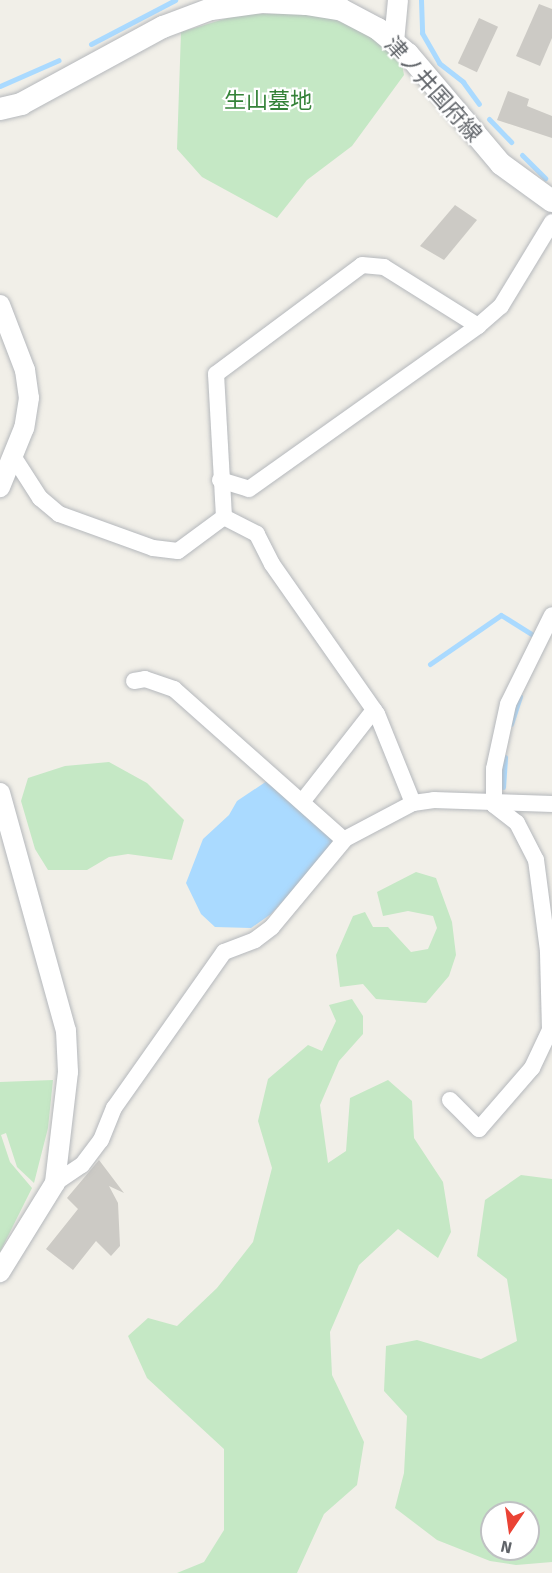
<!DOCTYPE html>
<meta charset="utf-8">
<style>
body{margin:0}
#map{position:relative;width:552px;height:1573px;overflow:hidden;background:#f1efe8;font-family:Signika,"Noto Sans JP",sans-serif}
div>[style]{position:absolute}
.green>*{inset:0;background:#c5e8c5}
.water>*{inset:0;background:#aadaff}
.stream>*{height:5px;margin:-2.5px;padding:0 2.5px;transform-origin:2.5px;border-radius:2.5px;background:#aadaff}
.building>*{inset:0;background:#cccac5;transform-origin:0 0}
.roads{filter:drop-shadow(0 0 2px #b5b8bc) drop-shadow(0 0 2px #b5b8bc)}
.minor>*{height:16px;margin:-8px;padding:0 8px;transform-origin:8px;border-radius:8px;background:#fff}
.tertiary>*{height:20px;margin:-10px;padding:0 10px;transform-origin:10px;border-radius:10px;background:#fff}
.secondary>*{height:22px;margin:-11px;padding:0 11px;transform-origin:11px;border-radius:11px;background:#fff}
span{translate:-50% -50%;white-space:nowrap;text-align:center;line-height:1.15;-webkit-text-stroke:4.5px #fff;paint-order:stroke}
.street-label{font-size:22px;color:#5f6368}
.park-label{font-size:22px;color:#348238}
.north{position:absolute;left:480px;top:1501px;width:60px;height:60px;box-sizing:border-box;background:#fff;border:2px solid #bfc1c3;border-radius:50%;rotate:193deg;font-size:16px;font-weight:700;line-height:24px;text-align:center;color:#5f6368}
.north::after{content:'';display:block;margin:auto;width:21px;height:27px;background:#ea4335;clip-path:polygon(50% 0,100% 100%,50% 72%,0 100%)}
</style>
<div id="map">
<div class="green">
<div style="clip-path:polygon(320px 13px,370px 35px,401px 59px,404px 75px,352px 146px,307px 180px,277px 218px,202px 177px,177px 149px,181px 32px,241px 14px)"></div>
<div style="clip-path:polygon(109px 762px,147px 783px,184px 820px,172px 860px,128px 854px,109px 857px,87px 870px,48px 870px,35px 849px,21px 801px,28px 778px,65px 766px)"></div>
<div style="clip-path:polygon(416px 872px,436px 878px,452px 922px,456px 955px,449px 976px,426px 1003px,376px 999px,363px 984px,340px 987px,336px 955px,353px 916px,365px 912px,373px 927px,388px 927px,411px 952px,428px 949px,437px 928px,433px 916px,408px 911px,383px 916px,377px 892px)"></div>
<div style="clip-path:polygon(352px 999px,363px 1016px,363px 1034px,339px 1061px,320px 1105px,328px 1163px,346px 1151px,350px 1098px,388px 1080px,412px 1101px,414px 1138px,443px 1182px,451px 1232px,438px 1258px,398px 1229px,359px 1265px,330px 1332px,332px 1375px,364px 1442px,357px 1485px,324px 1514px,297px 1573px,177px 1573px,204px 1562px,224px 1530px,224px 1449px,147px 1378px,128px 1336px,148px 1318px,177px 1326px,217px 1288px,253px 1242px,272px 1168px,258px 1121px,268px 1079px,308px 1045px,322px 1051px,336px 1021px,329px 1005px)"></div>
<div style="clip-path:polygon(53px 1080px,48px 1128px,34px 1183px,17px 1167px,6px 1133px,1px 1135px,10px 1162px,32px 1188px,0 1252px,0 1082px)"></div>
<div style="clip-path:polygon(evenodd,521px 1175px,552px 1179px,552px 1562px,516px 1565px,490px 1561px,437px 1540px,395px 1508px,404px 1473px,407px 1416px,384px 1391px,386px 1346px,417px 1340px,481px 1359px,517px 1341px,507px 1279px,477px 1256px,485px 1200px,521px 1175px,492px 1513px,528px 1513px,528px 1549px,492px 1549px,492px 1513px)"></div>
</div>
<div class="water">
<div style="clip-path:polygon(267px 781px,338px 843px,271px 914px,251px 928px,215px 927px,201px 914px,186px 883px,203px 839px,229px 815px,237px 801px)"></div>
</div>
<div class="stream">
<div style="left:421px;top:0;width:33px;rotate:88deg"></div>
<div style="left:422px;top:33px;width:34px;rotate:60deg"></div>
<div style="left:439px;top:63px;width:31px;rotate:38deg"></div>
<div style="left:463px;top:82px;width:27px;rotate:54deg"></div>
<div style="left:91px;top:44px;width:95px;rotate:-27.6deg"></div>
<div style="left:0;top:86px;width:64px;rotate:-23.8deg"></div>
<div style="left:489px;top:119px;width:32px;rotate:46deg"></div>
<div style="left:522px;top:155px;width:33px;rotate:45deg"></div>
<div style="left:430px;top:664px;width:86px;rotate:-34.6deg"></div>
<div style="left:501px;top:615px;width:38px;rotate:32deg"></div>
<div style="left:511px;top:724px;width:29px;rotate:-72deg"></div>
<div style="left:503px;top:787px;width:30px;rotate:-86deg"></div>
</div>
<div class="building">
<div style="clip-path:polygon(539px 4px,552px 9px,552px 38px,540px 66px,516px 56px)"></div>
<div style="left:479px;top:18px;width:21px;height:50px;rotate:25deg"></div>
<div style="clip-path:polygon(508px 91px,529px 99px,527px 106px,552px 116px,552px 138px,497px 120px)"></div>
<div style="clip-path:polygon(455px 205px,477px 220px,444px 260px,420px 246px)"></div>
<div style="clip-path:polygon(99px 1160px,124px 1193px,109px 1186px,118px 1203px,120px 1246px,111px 1256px,96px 1241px,73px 1270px,46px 1249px,78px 1209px,67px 1198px)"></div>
</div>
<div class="roads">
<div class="minor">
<div style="left:13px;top:456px;width:50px;rotate:57.3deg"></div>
<div style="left:40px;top:498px;width:25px;rotate:40deg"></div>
<div style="left:59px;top:514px;width:100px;rotate:19.9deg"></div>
<div style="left:153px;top:548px;width:25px;rotate:7deg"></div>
<div style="left:178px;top:551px;width:57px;rotate:-36.5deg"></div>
<div style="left:220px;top:480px;width:30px;rotate:17deg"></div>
<div style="left:249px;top:489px;width:281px;rotate:-35.4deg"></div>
<div style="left:134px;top:681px;width:11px;rotate:-10deg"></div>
<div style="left:145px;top:679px;width:31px;rotate:19deg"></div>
<div style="left:174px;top:689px;width:227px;rotate:41.6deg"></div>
<div style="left:302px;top:802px;width:117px;rotate:-52deg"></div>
<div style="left:413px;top:803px;width:96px;rotate:-112deg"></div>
<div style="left:377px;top:714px;width:183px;rotate:-125deg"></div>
<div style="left:272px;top:564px;width:34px;rotate:-117deg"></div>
<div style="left:257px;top:534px;width:37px;rotate:-153deg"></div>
<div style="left:224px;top:517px;width:143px;rotate:-93.2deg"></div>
<div style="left:216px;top:374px;width:182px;rotate:-36.7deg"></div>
<div style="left:362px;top:265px;width:22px;rotate:5deg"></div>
<div style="left:384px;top:267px;width:111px;rotate:32.1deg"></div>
<div style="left:478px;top:326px;width:30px;rotate:-41deg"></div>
<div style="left:501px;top:306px;width:98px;rotate:-58.7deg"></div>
<div style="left:450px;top:1100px;width:41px;rotate:45deg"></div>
<div style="left:479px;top:1129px;width:81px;rotate:-49deg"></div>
<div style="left:532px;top:1068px;width:42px;rotate:-64.7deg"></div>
<div style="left:550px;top:1030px;width:79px;rotate:-91.5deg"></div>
<div style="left:548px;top:951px;width:92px;rotate:-97.5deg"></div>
<div style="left:536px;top:860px;width:42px;rotate:-117.2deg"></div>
<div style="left:517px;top:823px;width:29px;rotate:-142deg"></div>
<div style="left:494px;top:805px;width:36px;rotate:-90deg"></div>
<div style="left:494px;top:769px;width:66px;rotate:-77.8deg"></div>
<div style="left:508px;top:704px;width:99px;rotate:-63.7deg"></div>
<div style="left:55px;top:1183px;width:32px;rotate:-34deg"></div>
<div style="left:82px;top:1165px;width:31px;rotate:-53deg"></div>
<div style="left:101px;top:1140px;width:35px;rotate:-68deg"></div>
<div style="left:114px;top:1108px;width:191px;rotate:-54.8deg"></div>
<div style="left:224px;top:952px;width:33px;rotate:-21deg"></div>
<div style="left:255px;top:940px;width:21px;rotate:-37deg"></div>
<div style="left:272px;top:927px;width:114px;rotate:-50.3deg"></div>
<div style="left:345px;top:839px;width:77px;rotate:-27.9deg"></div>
<div style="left:413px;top:803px;width:21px;rotate:-8deg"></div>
<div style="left:434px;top:800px;width:118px;rotate:1.9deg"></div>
</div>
<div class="tertiary">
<div style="left:394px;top:42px;width:42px;rotate:-84.6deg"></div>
<div style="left:0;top:305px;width:70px;rotate:69deg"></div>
<div style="left:25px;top:370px;width:28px;rotate:82deg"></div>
<div style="left:29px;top:398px;width:30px;rotate:99deg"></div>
<div style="left:24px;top:428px;width:64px;rotate:112.1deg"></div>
<div style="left:0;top:793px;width:247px;rotate:74.5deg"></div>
<div style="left:66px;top:1031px;width:41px;rotate:87.2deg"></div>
<div style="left:68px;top:1072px;width:112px;rotate:96.7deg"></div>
<div style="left:55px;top:1183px;width:105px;rotate:121.7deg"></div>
</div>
<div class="secondary">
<div style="left:0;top:109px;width:22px;rotate:-13deg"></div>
<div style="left:21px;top:104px;width:162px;rotate:-28.5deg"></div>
<div style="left:163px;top:27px;width:51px;rotate:-20.6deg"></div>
<div style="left:211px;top:9px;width:51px;rotate:-7.8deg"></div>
<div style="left:262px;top:2px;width:44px;rotate:2.6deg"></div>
<div style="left:306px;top:4px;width:36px;rotate:9deg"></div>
<div style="left:342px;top:10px;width:41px;rotate:27.8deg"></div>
<div style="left:378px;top:29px;width:39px;rotate:40deg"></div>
<div style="left:408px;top:54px;width:144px;rotate:49.8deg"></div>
<div style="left:501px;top:164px;width:63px;rotate:36deg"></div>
</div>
</div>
<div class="street-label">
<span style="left:433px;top:89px;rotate:48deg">津ノ井国府線</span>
</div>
<div class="park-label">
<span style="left:268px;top:101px">生山墓地</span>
</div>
<div class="north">N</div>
</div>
